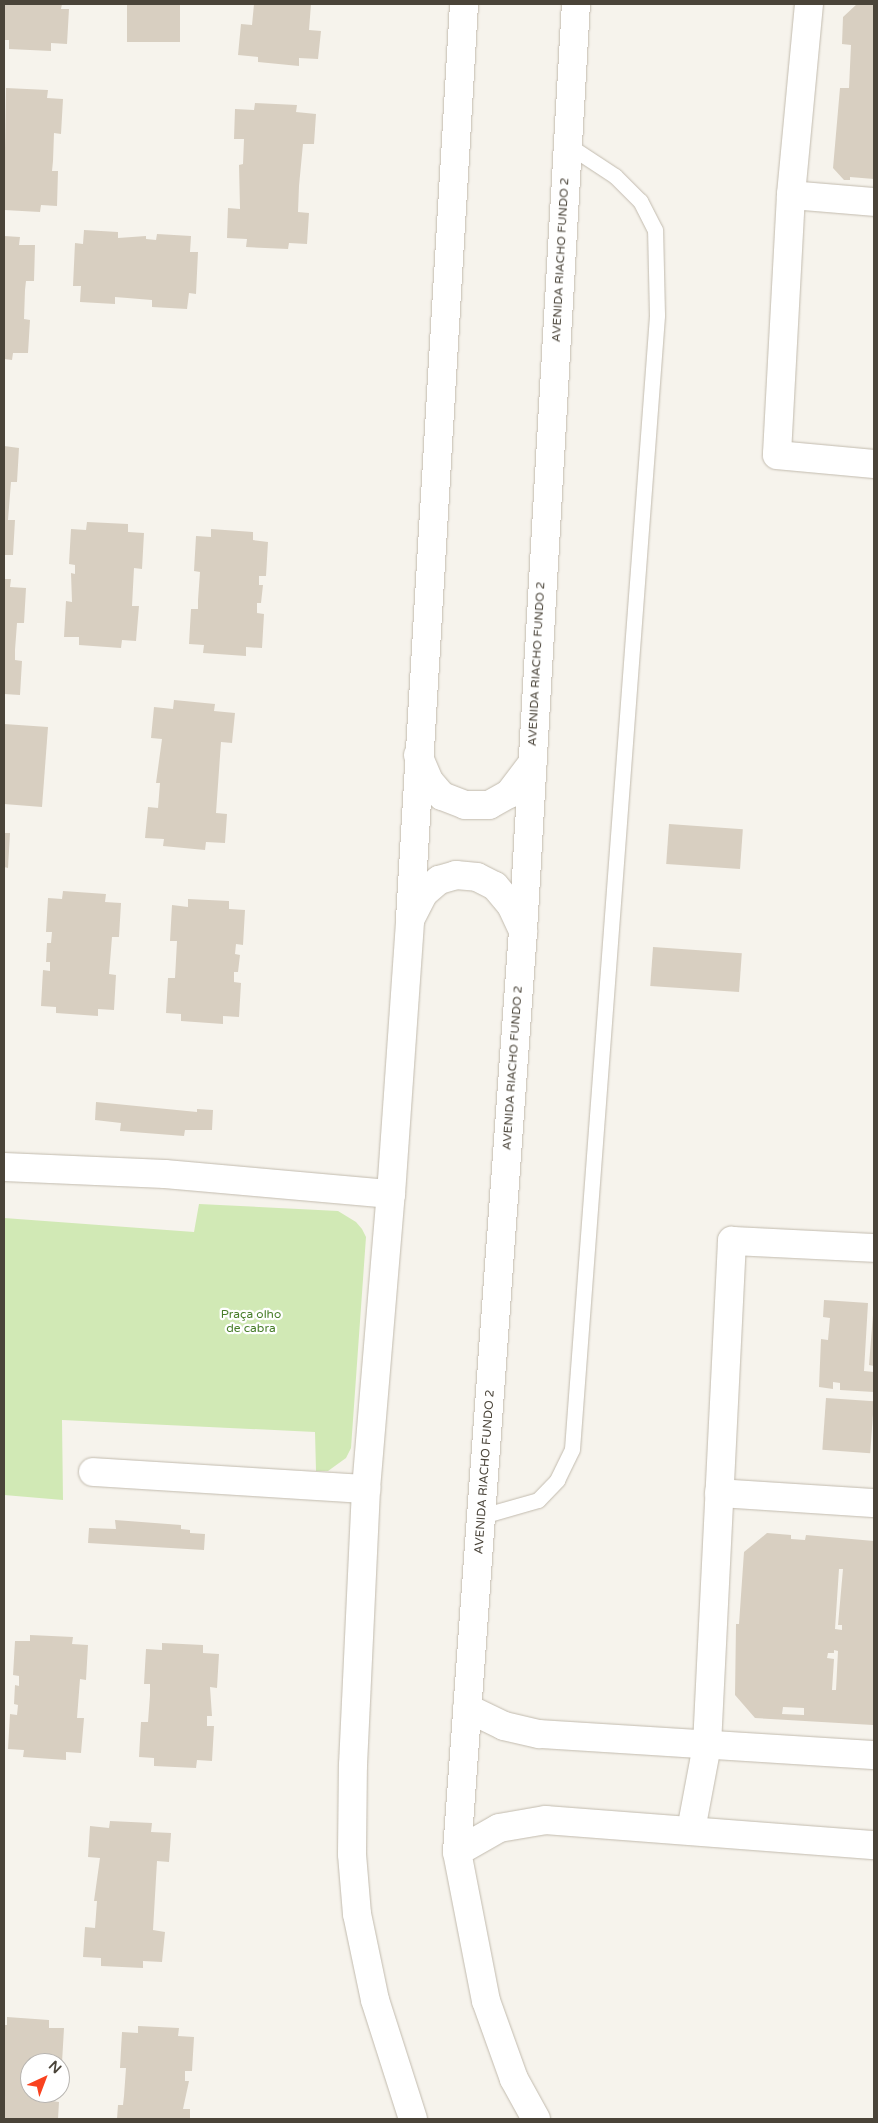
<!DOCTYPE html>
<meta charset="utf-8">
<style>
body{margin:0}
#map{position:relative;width:878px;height:2123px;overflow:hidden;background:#f6f3ec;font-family:"Varela Round",sans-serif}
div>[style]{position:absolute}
.green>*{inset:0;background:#d1e9b5}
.building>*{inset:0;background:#d8cfc1;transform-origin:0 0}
.roads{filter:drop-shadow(0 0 1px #c2bbae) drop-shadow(0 0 1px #c2bbae)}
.service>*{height:15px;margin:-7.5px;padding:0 7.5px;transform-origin:7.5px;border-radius:7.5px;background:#fff}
.minor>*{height:28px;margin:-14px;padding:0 14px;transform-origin:14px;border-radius:14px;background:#fff}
.tertiary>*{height:28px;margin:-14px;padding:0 14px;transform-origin:14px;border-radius:14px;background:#fff}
span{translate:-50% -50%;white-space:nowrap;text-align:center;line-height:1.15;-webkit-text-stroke:4.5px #fff;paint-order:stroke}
.street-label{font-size:12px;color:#4a4439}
.park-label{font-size:12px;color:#497e2b}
.frame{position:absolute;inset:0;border:5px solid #4a4439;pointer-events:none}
.north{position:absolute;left:20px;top:2053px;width:50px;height:50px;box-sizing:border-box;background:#fff;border:1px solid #b7b4b0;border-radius:50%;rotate:43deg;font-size:14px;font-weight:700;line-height:20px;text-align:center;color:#4a4439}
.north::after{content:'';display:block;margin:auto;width:18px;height:22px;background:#f9421f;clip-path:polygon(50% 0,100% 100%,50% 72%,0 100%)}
</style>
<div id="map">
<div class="green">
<div style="clip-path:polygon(199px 1204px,338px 1211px,356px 1222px,362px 1229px,366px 1237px,351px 1448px,346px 1458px,328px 1471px,316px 1471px,315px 1432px,62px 1420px,63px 1500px,4px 1495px,4px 1218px,194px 1232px)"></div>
</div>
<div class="building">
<div style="clip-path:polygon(4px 4px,62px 4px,61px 9px,69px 9px,67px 44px,51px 43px,51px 51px,9px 49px,9px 40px,4px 40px)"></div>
<div style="left:127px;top:4px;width:53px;height:38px"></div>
<div style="clip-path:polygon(254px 4px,311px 4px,309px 30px,321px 31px,318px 59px,299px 58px,299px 66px,258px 62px,258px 57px,238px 55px,241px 24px,252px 25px)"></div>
<div style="clip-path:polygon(857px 4px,874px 4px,874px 179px,850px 177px,850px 180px,844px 180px,833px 168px,840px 88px,849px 88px,851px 45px,842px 44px,843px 17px)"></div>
<div style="clip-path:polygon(6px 88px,48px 90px,47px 98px,63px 99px,61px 134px,54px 133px,53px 161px,52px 171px,58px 171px,57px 206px,41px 205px,40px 212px,4px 210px)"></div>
<div style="clip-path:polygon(255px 103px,297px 105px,296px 112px,316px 114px,314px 144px,303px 144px,299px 186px,298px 212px,309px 213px,307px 244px,289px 243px,288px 249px,246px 247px,247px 239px,227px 238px,228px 208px,240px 209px,239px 165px,243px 164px,244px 139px,234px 139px,235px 109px,254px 110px)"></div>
<div style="clip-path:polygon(84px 230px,118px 232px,118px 238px,146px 236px,146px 239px,156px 240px,157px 234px,191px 236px,190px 252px,198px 252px,196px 294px,189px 293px,187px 309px,152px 307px,152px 300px,115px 297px,115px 304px,80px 302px,81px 286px,73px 286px,75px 243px,83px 244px)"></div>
<div style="clip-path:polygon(4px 236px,20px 237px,19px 245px,35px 245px,34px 281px,26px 281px,25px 290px,24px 319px,30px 320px,28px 353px,13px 353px,12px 360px,4px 359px)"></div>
<div style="clip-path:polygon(4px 446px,19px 448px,17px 482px,11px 482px,8px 520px,15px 520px,13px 555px,4px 555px)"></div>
<div style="clip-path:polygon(87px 522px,128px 524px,128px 532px,144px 533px,142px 569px,134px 568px,132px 606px,139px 606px,136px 641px,122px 640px,121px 648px,79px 645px,79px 637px,64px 637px,66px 601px,72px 602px,71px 573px,75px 574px,75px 565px,69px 564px,71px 529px,86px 530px)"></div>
<div style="clip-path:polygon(211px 529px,253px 532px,253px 540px,268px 542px,266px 576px,259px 576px,259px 585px,263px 585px,261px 603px,257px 603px,257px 613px,264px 614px,262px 648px,246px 647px,246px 656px,203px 653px,204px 645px,189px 644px,191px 609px,198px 609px,198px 600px,200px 572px,194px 571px,196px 536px,211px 537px)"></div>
<div style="clip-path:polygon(4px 579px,11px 579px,10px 587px,26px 588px,24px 623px,17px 623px,15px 650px,15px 660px,22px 661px,20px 695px,4px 694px)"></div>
<div style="clip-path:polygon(174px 700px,215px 704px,214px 711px,235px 713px,232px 743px,221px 742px,216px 813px,227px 814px,225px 843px,206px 842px,205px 850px,163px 846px,164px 839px,145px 838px,148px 807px,158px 808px,160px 783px,156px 783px,162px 739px,151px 738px,154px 707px,173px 709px)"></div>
<div style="clip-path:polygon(4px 724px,48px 727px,42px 807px,4px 804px)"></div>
<div style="left:669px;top:824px;width:74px;height:40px;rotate:4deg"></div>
<div style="clip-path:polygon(4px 833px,10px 833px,8px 868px,4px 867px)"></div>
<div style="clip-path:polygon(63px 891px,106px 894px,105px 902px,121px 903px,119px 937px,112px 937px,109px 974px,116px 975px,114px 1010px,98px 1009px,98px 1016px,56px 1013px,56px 1007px,41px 1006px,43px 970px,50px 971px,50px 962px,46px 962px,47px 943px,51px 943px,52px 932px,46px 932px,48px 898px,62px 899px)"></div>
<div style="clip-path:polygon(188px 899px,229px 901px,229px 909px,245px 910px,243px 945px,236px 944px,235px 954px,240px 955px,238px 972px,234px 972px,234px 982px,241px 983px,239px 1017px,223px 1016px,223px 1024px,181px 1021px,181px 1014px,166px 1013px,168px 978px,175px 978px,177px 941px,170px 941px,172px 905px,188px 907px)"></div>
<div style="left:653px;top:947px;width:89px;height:39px;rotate:4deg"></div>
<div style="clip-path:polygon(96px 1102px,197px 1112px,197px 1109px,213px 1110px,212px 1130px,185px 1130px,184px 1136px,120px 1131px,121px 1123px,95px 1120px)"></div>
<div style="clip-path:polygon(824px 1300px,868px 1303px,864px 1371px,874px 1372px,874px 1392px,840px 1390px,840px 1383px,833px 1382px,833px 1389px,819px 1387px,821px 1339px,828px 1340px,830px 1318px,823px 1317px)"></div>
<div style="clip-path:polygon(873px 1315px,874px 1315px,874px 1366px,869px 1365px)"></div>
<div style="left:826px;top:1398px;width:48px;height:52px;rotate:4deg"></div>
<div style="clip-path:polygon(115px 1520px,181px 1525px,181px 1529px,190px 1530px,190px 1533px,205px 1534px,204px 1550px,88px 1543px,89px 1528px,116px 1529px)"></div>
<div style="clip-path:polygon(evenodd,767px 1533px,791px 1535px,791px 1539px,805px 1540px,806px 1535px,874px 1541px,873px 1725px,755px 1718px,735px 1695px,736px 1624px,739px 1624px,744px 1552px,767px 1533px,839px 1569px,843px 1569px,838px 1625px,842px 1625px,842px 1630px,835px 1629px,839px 1569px,767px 1533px,834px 1650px,838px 1651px,836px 1690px,832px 1690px,834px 1659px,827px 1658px,828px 1653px,834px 1653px,834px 1650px,767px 1533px,783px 1707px,804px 1708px,804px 1715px,782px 1714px,783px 1707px)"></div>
<div style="clip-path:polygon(30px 1635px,73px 1637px,72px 1644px,88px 1645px,86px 1680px,80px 1679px,77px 1718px,84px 1718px,81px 1753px,66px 1752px,66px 1760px,23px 1757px,24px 1750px,8px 1749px,10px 1714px,17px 1715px,18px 1705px,14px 1704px,15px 1685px,19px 1686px,19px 1676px,13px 1675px,15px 1641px,30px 1641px)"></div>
<div style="clip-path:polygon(162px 1643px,203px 1645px,203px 1653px,219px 1654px,217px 1688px,210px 1687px,212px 1716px,207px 1716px,207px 1726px,214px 1726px,212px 1761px,197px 1760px,196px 1768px,154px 1766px,154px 1758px,139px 1757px,141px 1722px,148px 1722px,150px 1695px,150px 1684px,144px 1684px,146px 1649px,162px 1650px)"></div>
<div style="clip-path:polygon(110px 1821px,152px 1823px,151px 1832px,171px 1833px,169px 1862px,157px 1861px,153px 1930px,165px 1932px,162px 1962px,143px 1961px,143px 1968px,101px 1966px,101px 1958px,83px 1957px,85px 1927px,95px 1928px,97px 1901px,94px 1901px,100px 1858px,88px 1857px,90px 1826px,109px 1828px)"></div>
<div style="clip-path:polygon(7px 2017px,49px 2020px,49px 2028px,64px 2028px,62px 2063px,30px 2063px,30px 2093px,52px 2093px,52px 2101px,59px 2102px,58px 2119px,4px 2119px,4px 2025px,7px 2025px)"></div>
<div style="clip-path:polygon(138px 2026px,179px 2028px,178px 2036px,194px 2037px,192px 2071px,185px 2071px,185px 2081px,189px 2081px,183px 2109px,190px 2109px,190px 2119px,117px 2119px,118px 2105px,123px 2105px,124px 2096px,126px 2068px,120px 2068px,122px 2032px,138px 2033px)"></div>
</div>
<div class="roads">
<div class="service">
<div style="left:482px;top:1516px;width:58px;rotate:-15.9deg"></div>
<div style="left:538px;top:1500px;width:28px;rotate:-46deg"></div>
<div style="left:557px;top:1480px;width:34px;rotate:-64deg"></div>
<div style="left:572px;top:1449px;width:1137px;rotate:-85.71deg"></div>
<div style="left:657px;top:315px;width:85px;rotate:-91.3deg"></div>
<div style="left:655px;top:230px;width:33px;rotate:-117deg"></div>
<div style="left:640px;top:201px;width:35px;rotate:-135deg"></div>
<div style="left:615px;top:176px;width:56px;rotate:-146.6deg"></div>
</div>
<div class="minor">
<div style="left:809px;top:4px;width:192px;rotate:95.4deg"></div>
<div style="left:791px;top:195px;width:260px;rotate:93.1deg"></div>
<div style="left:777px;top:455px;width:97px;rotate:5.3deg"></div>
<div style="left:791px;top:195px;width:83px;rotate:4.8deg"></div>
<div style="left:4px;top:1167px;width:161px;rotate:2.5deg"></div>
<div style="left:165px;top:1174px;width:227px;rotate:5.1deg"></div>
<div style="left:93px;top:1472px;width:274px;rotate:3.6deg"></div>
<div style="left:719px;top:1493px;width:155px;rotate:3.7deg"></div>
<div style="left:467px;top:1708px;width:41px;rotate:25.9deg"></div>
<div style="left:504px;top:1726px;width:37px;rotate:13deg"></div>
<div style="left:540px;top:1734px;width:335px;rotate:3.6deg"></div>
<div style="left:691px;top:1830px;width:86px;rotate:-79.3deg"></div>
<div style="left:707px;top:1745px;width:505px;rotate:-87.16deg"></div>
<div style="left:732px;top:1241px;width:142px;rotate:2.8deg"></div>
<div style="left:457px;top:1852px;width:48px;rotate:-29.7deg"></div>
<div style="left:499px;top:1828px;width:48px;rotate:-9.7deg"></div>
<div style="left:546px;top:1820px;width:329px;rotate:4.4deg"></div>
</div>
<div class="tertiary">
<div style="left:418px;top:755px;width:28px;rotate:67deg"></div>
<div style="left:429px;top:781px;width:20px;rotate:49deg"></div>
<div style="left:442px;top:796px;width:25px;rotate:21deg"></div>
<div style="left:465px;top:805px;width:24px"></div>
<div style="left:489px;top:805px;width:23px;rotate:-29deg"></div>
<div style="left:509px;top:794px;width:39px;rotate:-53deg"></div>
<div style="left:411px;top:918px;width:28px;rotate:-63deg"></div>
<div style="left:424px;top:893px;width:20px;rotate:-41deg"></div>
<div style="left:439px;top:880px;width:18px;rotate:-16deg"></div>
<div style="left:456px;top:875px;width:21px;rotate:5deg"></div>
<div style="left:477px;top:877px;width:20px;rotate:27deg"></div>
<div style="left:495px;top:886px;width:25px;rotate:50deg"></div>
<div style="left:511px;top:905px;width:29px;rotate:65deg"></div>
<div style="left:413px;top:2119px;width:125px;rotate:-107.7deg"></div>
<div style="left:375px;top:2000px;width:88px;rotate:-101.8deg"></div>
<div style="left:357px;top:1914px;width:60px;rotate:-94.8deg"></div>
<div style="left:352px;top:1854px;width:89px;rotate:-89.4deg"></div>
<div style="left:353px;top:1765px;width:276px;rotate:-87.3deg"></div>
<div style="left:366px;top:1489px;width:296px;rotate:-85.2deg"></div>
<div style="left:391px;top:1194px;width:276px;rotate:-86deg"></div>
<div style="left:410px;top:919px;width:917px;rotate:-86.62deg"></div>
<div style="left:536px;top:2119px;width:46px;rotate:-118.8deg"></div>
<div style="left:514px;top:2079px;width:83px;rotate:-109.7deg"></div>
<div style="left:486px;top:2001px;width:152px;rotate:-101deg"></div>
<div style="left:457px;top:1852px;width:923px;rotate:-85.9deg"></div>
<div style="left:523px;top:931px;width:929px;rotate:-86.73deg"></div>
</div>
</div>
<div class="street-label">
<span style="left:561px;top:260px;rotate:-87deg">AVENIDA RIACHO FUNDO 2</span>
<span style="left:537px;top:664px;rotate:-87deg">AVENIDA RIACHO FUNDO 2</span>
<span style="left:513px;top:1068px;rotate:-86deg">AVENIDA RIACHO FUNDO 2</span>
<span style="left:485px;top:1472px;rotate:-86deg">AVENIDA RIACHO FUNDO 2</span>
</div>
<div class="park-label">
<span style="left:251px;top:1322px">Praça olho<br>de cabra</span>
</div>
<div class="frame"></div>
<div class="north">N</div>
</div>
